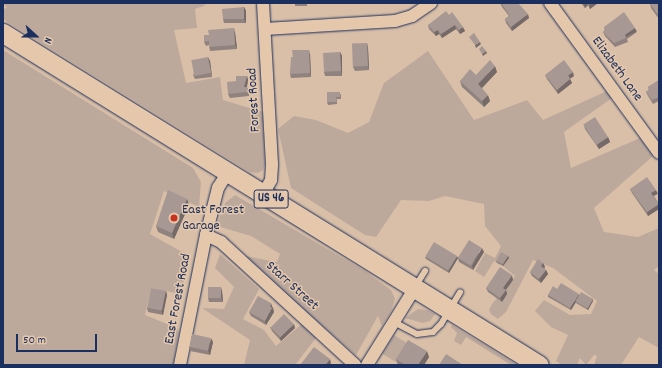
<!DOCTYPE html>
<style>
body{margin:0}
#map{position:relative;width:662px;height:368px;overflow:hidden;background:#d9bfa7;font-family:Dekko,sans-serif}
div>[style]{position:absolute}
.green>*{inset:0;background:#bda99c;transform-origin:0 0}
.roads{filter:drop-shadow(0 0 1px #1b2f5e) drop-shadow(0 0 1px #1b2f5e)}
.lane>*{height:6px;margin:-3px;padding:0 3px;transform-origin:3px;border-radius:3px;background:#e5c8ac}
.street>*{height:12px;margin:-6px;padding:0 6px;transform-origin:6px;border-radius:6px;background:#e5c8ac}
.primary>*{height:19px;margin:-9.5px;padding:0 9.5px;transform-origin:9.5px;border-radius:9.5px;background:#e5c8ac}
.wall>*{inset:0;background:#90837f;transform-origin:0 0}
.shaded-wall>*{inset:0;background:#756a68;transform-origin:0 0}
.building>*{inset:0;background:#a79894;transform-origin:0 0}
.dots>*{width:11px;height:11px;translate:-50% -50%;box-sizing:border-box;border:2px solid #e5c8ac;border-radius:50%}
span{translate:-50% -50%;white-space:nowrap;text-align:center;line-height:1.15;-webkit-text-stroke:3px #e5c8ac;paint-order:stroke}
.shield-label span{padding:1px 3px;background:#e5c8ac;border:1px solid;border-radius:3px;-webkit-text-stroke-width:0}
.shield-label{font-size:13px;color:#1b2f5e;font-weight:700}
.street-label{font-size:14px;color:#1b2f5e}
.poi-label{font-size:14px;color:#1b2f5e}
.left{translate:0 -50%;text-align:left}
.frame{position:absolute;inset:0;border:4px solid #1b2f5e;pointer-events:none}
.north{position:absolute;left:16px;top:16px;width:40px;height:40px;-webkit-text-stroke:3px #e5c8ac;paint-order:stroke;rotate:111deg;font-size:11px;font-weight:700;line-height:16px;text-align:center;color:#1b2f5e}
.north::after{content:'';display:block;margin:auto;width:14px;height:18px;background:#1b2f5e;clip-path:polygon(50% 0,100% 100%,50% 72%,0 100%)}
.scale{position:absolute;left:16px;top:334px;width:81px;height:18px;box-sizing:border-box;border:2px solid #1b2f5e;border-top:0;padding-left:5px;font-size:12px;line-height:14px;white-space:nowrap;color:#1b2f5e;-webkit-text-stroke:3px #e5c8ac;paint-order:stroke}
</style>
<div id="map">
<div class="green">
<div style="clip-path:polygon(3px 3px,200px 3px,206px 5px,195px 9px,197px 28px,174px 30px,186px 83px,220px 77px,223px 100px,263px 112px,265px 165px,263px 170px,258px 173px,250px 172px,3px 19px,3px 9px,7px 8px)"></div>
<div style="clip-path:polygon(3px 50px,193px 168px,201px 182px,199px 207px,164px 191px,150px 234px,189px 256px,181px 294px,151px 288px,145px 315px,177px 328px,179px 333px,173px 365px,3px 365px)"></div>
<div style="clip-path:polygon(428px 51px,474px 120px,527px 100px,543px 120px,607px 91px,612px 98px,564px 132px,571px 168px,640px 138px,653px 156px,594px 208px,604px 232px,638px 237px,659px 228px,659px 266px,654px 270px,659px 274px,659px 348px,639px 337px,621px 365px,594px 365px,597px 356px,594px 355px,586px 365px,580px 358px,577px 365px,562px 365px,556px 361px,568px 335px,551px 327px,535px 311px,544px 300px,570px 315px,591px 314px,597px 301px,553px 268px,533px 260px,506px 312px,498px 319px,491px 314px,489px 310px,492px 304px,497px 298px,502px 302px,507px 294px,504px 292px,515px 276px,503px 266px,509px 258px,497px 263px,494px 261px,484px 277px,475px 271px,485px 253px,495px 258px,501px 246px,485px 226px,484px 204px,445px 196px,429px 201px,401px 200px,376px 237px,365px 235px,291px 188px,278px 129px,294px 116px,316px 120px,348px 133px,369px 122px,384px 83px)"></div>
<div style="clip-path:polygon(235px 195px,365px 271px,391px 290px,395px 299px,392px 309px,382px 326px,378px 316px,356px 355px,240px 255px,277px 262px,280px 254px,251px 236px,217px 226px,225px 203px)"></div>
<div style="clip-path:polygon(220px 254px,259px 289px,243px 319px,264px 330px,276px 346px,302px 324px,316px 338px,295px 365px,244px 365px,250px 340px,202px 308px,224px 309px,234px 287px,215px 268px)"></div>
<div style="clip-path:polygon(418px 309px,427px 310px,435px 314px,430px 321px,423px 323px,405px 318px)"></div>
<div style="clip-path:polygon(452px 325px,517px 365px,511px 365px,466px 337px,461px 345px,454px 341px,457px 333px,451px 327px)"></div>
<div style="left:394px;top:335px;width:19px;height:22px;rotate:32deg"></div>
</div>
<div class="roads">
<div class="lane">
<div style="left:415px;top:287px;width:19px;rotate:-58deg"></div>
<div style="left:394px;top:322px;width:26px;rotate:28deg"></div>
<div style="left:417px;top:334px;width:16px;rotate:-7deg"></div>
<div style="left:433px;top:332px;width:11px;rotate:-45deg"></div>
<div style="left:441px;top:324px;width:37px;rotate:-59deg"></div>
</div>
<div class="street">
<div style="left:550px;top:3px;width:185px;rotate:54deg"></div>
<div style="left:265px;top:29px;width:130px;rotate:-3.5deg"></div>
<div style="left:395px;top:21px;width:18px;rotate:-16deg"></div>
<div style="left:412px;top:16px;width:23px;rotate:-34deg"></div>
<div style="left:263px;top:194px;width:16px;rotate:-60deg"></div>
<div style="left:271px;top:180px;width:16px;rotate:-86deg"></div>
<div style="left:272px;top:164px;width:161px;rotate:-93.2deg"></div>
<div style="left:206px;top:235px;width:17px;rotate:25deg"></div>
<div style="left:221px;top:242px;width:182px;rotate:42.5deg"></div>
<div style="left:180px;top:365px;width:133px;rotate:-78.7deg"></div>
<div style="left:206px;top:235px;width:49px;rotate:-75.7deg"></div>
<div style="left:218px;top:188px;width:19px;rotate:-58deg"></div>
<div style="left:367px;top:365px;width:91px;rotate:-58.1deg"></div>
</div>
<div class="primary">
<div style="left:3px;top:33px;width:630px;rotate:31.77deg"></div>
</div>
</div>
<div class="wall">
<div style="left:295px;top:3px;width:12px;height:3px"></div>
<div style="clip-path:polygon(500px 3px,529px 18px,512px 31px,506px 23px,505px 19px,509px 16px,502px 7px)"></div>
<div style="clip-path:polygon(581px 3px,598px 3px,590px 9px,588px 5px,585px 8px)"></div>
<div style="clip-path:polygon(659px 3px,659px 19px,651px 8px,650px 4px)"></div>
<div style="clip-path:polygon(244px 7px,246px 11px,246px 23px,224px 23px,223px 19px)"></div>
<div style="clip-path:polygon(449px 15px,465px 31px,460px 34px,456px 29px,442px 38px,439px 34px,436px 36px,429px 29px,428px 25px)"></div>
<div style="clip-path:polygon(604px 27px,637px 32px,627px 39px,628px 42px,615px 47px,605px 36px,603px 32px,605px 30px)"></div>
<div style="clip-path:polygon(235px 32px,237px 49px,210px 51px,209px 45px,206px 46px,204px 42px,209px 35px)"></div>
<div style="clip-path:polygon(367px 43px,368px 48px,369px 70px,355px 71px,353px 67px)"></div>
<div style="clip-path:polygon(340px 52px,342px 56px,342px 76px,325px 76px,324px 72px)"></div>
<div style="clip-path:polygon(310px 54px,311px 77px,291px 78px,290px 74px,293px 57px)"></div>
<div style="clip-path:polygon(208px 57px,210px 61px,212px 77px,195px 79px,193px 75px)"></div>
<div style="clip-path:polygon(497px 72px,482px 88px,490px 101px,484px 107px,462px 87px,460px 81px,476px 75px)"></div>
<div style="clip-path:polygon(545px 75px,574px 76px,570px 79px,572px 83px,558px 94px,547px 79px)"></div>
<div style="clip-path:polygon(247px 76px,248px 80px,247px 87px,249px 91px,249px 96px,230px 98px,228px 94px,236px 81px)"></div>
<div style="clip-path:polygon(659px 80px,659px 101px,653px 104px,648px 96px,646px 92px,649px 90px,648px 87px)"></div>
<div style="clip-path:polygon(341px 94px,341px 99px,337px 99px,337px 104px,328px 105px,327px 102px)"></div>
<div style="clip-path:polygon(584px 125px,608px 137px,610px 142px,599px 149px,585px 129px)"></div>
<div style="clip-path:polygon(630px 189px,658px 194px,654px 196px,659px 204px,659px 209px,648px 216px,632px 193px)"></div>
<div style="clip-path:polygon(187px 199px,189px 205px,174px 239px,158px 232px,156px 226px)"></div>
<div style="clip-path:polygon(484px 252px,473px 270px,459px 262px,458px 258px)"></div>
<div style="clip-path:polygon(508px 256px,509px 258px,503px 266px,497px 263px,496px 261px)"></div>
<div style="clip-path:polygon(425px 257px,458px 258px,449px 273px,426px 259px)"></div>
<div style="clip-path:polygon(543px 263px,545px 267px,544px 268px,546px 270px,548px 274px,541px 283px,532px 276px,530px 272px)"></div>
<div style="clip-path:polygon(513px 280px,506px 290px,507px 294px,502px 302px,488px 292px,486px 288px)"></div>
<div style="clip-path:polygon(557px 289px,593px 299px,593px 301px,588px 310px,576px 303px,576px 302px,571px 310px,548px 297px,548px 295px)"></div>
<div style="clip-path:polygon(166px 291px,167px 295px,163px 315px,148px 312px,147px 308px)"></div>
<div style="clip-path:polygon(222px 291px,223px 302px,209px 302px,208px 298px)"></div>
<div style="clip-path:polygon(273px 307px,274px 312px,266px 325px,251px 316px,249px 312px)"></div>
<div style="clip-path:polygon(270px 327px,295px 328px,281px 341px,272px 331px)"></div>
<div style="clip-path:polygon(213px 342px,210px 355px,190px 351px,189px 347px)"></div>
<div style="clip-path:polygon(429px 357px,424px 365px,398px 365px,396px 359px)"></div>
</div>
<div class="shaded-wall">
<div style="clip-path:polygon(583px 3px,587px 3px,588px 5px,585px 8px)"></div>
<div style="clip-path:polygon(591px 3px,598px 3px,590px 9px,589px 5px)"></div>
<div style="clip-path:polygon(244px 7px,246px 11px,246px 23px,244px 19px)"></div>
<div style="clip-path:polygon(528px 14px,529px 18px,512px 31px,511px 27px)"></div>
<div style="clip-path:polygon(455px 25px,456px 29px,442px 38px,441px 34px)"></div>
<div style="clip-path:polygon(463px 27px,465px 31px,460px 34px,459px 30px)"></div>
<div style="clip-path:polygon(234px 28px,235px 32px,237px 49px,235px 45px)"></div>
<div style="left:635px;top:28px;width:4px;height:12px;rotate:63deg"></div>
<div style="clip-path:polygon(438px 30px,439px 34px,436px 36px,434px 32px)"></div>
<div style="clip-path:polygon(480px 42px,481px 44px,476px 48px,475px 45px)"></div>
<div style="clip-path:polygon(367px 43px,368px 48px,369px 70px,368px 66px)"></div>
<div style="clip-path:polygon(309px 50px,310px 54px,311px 77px,310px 73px)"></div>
<div style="clip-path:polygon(486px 51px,487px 53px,483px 56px,482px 54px)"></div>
<div style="clip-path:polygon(340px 52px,342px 56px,342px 76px,341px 71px)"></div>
<div style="clip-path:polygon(208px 57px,210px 61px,212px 77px,211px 73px)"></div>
<div style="clip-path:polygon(495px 66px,497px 72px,480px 90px,478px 84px)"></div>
<div style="clip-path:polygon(573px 72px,574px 76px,569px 79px,568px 75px)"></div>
<div style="clip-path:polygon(247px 76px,248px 80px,246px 91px,244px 87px)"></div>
<div style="clip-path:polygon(570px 79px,572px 83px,558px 94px,557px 90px)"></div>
<div style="clip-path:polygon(488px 95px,490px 101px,484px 107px,482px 101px)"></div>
<div style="clip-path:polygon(608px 137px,610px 142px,599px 149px,597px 145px)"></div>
<div style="left:656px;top:190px;width:4px;height:6px;rotate:63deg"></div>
<div style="clip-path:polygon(187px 199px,189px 205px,174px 239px,172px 233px)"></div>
<div style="clip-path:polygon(659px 204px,659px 209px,648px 216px,647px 212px)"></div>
<div style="clip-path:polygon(482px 248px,484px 252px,473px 270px,472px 266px)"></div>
<div style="clip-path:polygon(457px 256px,458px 258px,449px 273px,448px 270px)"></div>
<div style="clip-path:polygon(508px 256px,509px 258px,503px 266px,503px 264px)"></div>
<div style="clip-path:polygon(543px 263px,545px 267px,543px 270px,541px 266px)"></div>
<div style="clip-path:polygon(546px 270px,548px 274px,541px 283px,539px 279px)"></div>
<div style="clip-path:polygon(512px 275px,513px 280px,504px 292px,503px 288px)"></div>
<div style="clip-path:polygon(221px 287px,222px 291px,223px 302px,221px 298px)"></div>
<div style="clip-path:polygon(506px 290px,507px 294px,502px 302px,500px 298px)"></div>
<div style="clip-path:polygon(166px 291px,167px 295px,163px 315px,161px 311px)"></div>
<div style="clip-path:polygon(579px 294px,579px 296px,575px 301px,576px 302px,571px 310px,570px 308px)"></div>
<div style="clip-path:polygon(593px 299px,593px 301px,588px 310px,587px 308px)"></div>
<div style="clip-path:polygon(271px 303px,274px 312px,266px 325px,265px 321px)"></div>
<div style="clip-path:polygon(294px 324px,295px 328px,281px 341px,280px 337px)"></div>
<div style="clip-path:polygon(211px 338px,213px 342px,210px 355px,208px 351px)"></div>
<div style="clip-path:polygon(427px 351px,429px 357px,424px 365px,418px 365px)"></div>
<div style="clip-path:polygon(330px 359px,331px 363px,330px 365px,325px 365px)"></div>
</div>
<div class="building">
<div style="clip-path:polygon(501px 3px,518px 3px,528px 14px,511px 27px,505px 19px,510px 16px)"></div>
<div style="clip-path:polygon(651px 3px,659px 3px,659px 16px,650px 4px)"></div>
<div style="clip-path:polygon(244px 7px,244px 19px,223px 19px,222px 9px)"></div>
<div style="clip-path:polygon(446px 11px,449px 15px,452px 12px,463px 27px,459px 30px,455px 25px,441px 34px,438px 30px,434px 32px,428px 25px)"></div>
<div style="clip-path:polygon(624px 12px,635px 28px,625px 35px,626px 38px,614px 43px,603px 32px,606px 30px,604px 27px)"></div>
<div style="clip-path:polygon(234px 28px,235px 45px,209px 47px,209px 41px,204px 42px,204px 35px,209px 35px,208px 30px)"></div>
<div style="clip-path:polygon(474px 33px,480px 42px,475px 45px,469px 37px)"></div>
<div style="left:367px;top:43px;width:23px;height:15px;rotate:88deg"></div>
<div style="clip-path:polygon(482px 46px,486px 51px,482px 54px,479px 49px)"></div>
<div style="clip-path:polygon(292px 50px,309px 50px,310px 73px,290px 74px,291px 57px,293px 57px)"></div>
<div style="left:340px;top:52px;width:19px;height:17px;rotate:87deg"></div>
<div style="left:208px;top:57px;width:16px;height:17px;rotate:79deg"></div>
<div style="clip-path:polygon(490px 60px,495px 66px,478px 84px,488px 95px,482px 101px,460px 81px,470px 69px,476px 75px)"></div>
<div style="clip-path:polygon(564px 60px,573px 72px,568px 75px,570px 79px,557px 90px,545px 75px)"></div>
<div style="clip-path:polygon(236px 76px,247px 76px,244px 87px,247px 87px,247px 92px,228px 94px,227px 82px,236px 81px)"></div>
<div style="clip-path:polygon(659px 80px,659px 97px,652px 100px,646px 92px,649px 89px,648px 87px)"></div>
<div style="clip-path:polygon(327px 92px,340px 92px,340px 97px,336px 97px,337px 102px,327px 102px)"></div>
<div style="left:595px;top:117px;width:24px;height:14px;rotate:57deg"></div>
<div style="clip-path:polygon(647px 177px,656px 190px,651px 193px,659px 204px,647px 212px,630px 189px)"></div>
<div style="clip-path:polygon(168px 190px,187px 199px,172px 233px,156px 226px)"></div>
<div style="left:469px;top:240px;width:15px;height:21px;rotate:32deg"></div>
<div style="left:434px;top:242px;width:27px;height:17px;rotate:31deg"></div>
<div style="clip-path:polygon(501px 252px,508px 256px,503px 264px,496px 261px)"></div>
<div style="clip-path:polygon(538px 259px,543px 263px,541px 266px,546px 270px,539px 279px,530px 272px)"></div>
<div style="clip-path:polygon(500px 267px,512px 275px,503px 288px,506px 290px,500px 298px,486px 288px)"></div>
<div style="clip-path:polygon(561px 283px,579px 294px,570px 308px,548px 295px,553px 286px,557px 289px)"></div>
<div style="left:208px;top:287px;width:13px;height:11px"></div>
<div style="left:151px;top:288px;width:15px;height:20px;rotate:11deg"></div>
<div style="left:581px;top:292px;width:14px;height:11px;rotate:30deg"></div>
<div style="clip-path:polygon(258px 296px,271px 303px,270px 306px,272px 308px,265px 321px,249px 312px)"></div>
<div style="left:284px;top:314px;width:14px;height:19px;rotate:45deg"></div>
<div style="left:192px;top:334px;width:19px;height:13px;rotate:12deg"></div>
<div style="clip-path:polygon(408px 340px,427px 351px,418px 365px,406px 365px,396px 359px)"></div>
<div style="clip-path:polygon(314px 347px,330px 359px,325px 365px,300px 365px)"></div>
<div style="clip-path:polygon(446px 354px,463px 365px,439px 365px)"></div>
</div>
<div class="dots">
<div style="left:174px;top:218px;background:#c8321e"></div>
</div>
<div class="shield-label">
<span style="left:271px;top:199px">US 46</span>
</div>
<div class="street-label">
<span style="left:617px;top:69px;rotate:54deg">Elizabeth Lane</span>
<span style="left:254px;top:100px;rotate:-93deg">Forest Road</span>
<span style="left:292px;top:286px;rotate:42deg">Starr Street</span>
<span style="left:178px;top:299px;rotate:-79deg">East Forest Road</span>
</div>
<div class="poi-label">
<span class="left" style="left:182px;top:218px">East Forest<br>Garage</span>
</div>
<div class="frame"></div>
<div class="north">N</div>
<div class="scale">50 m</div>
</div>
